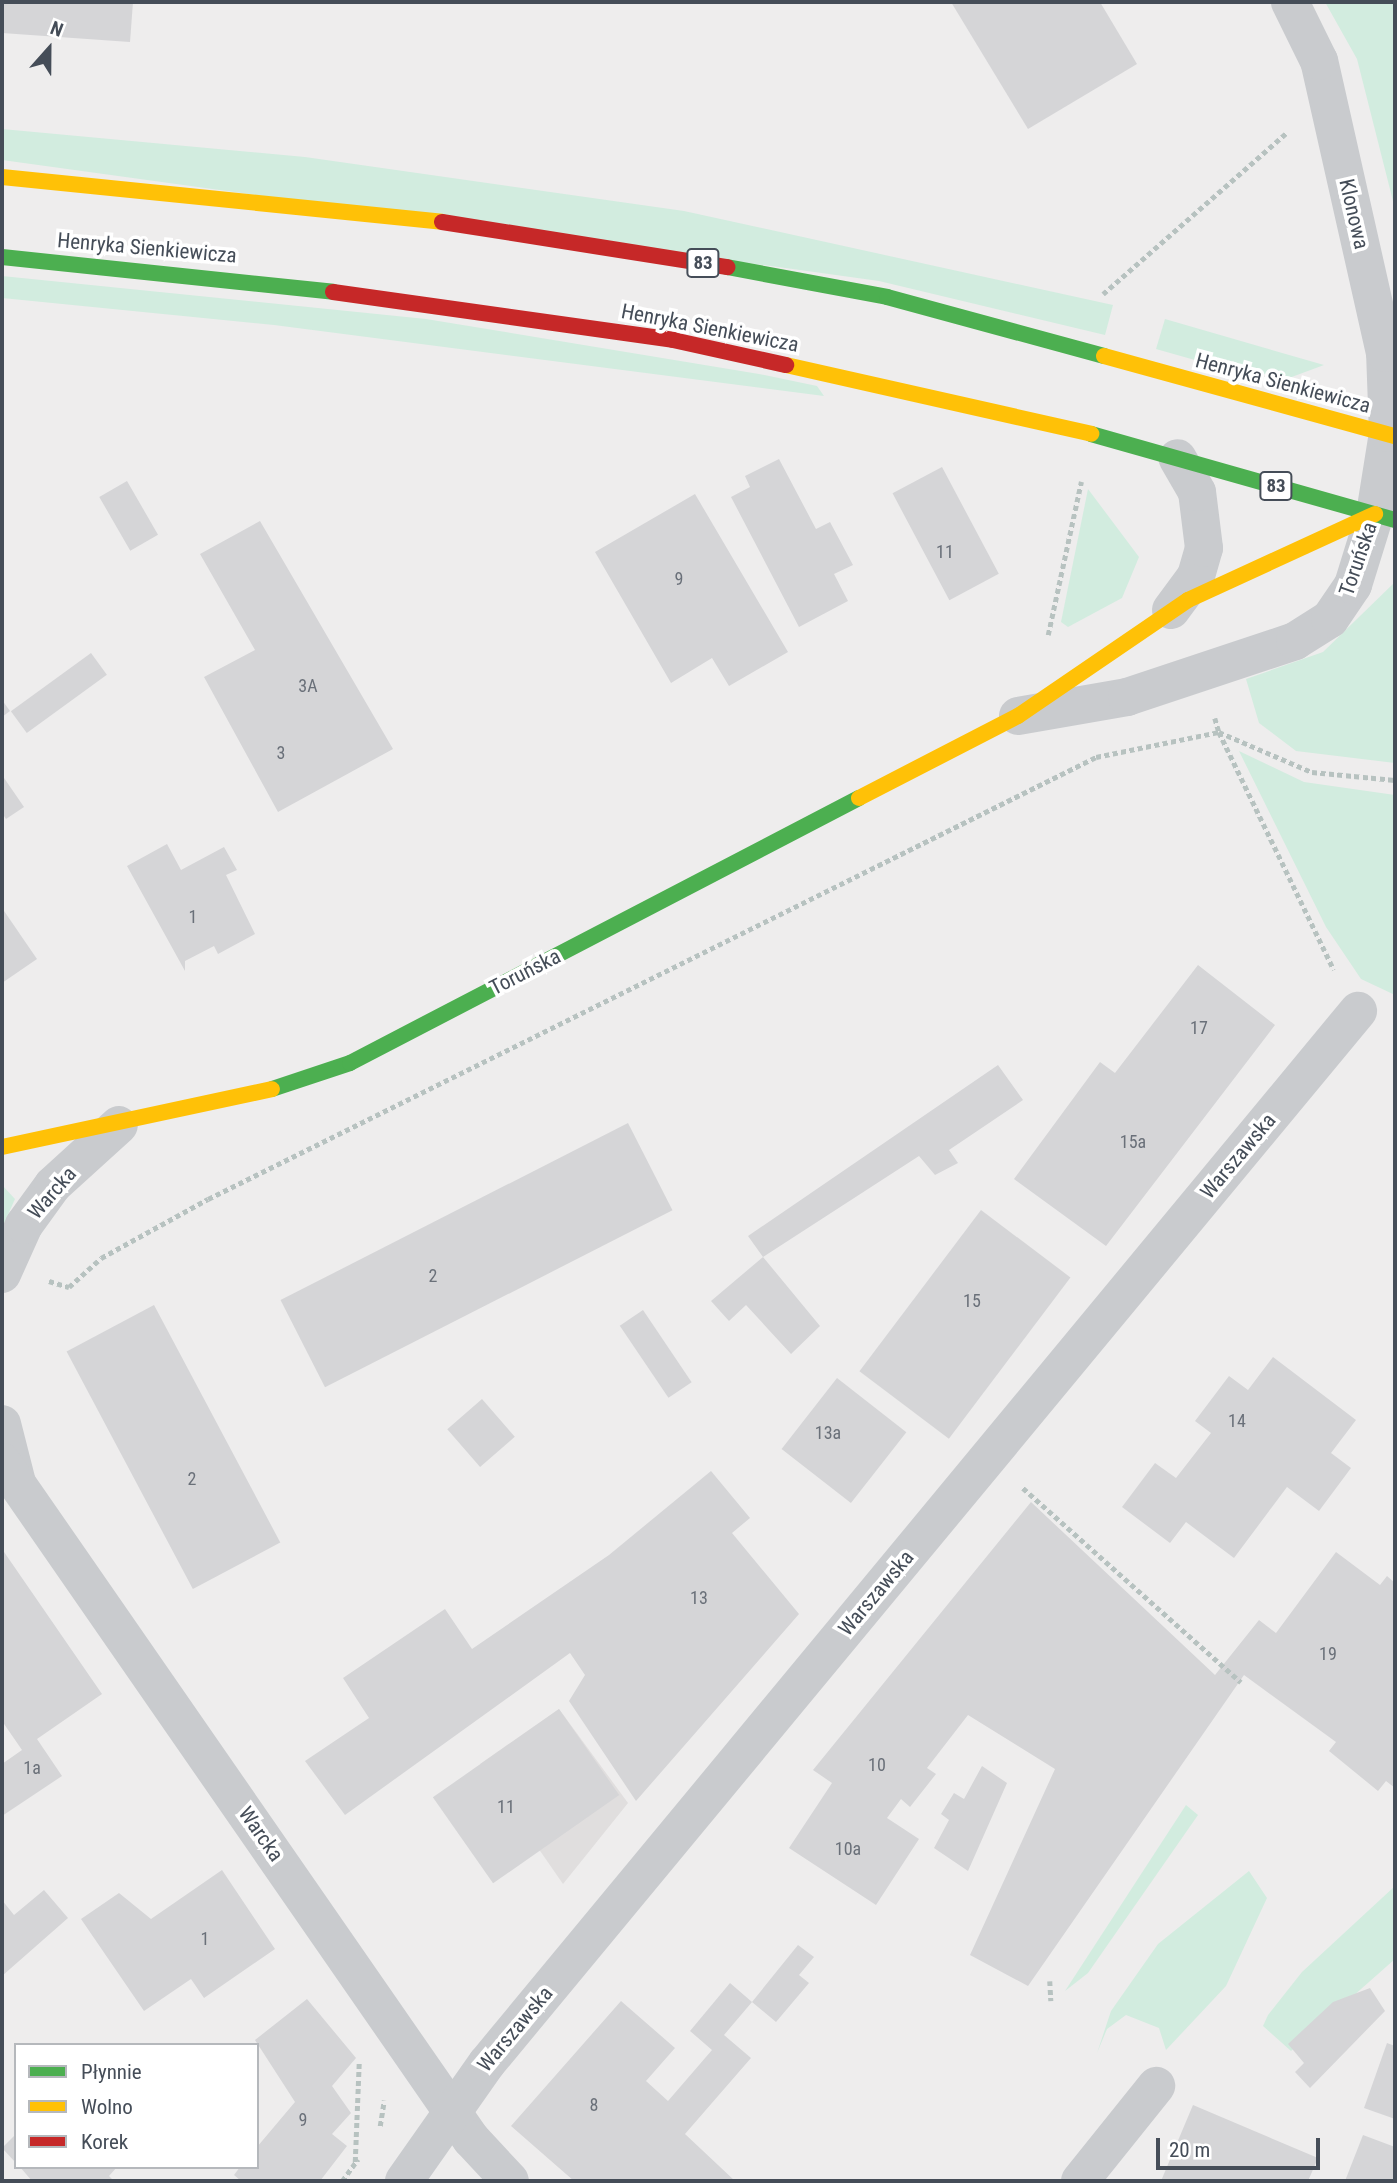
<!DOCTYPE html>
<meta charset="utf-8">
<style>
body{margin:0}
#map{position:relative;width:1397px;height:2183px;overflow:hidden;background:#eeeded;font-family:"Roboto Condensed",sans-serif}
div>[style]{position:absolute}
.education>*{inset:0;background:#e0dede}
.green>*{inset:0;background:#d2ecdf}
.building>*{inset:0;background:#d5d5d7;transform-origin:0 0}
.path>*{height:4.5px;margin-top:-2.25px;transform-origin:0;background:repeating-linear-gradient(90deg,#b7c2c0 0 5px,transparent 0 8.5px)}
.street>*{height:38px;margin:-19px;padding:0 19px;transform-origin:19px;border-radius:19px;background:#c9cbce}
.fast>*{height:16px;margin:-8px;padding:0 8px;transform-origin:8px;border-radius:8px;background:#4caf50}
.slow>*{height:16px;margin:-8px;padding:0 8px;transform-origin:8px;border-radius:8px;background:#ffc107}
.jam>*{height:16px;margin:-8px;padding:0 8px;transform-origin:8px;border-radius:8px;background:#c62828}
span{translate:-50% -50%;white-space:nowrap;text-align:center;line-height:1.15;-webkit-text-stroke:7px #fff;paint-order:stroke}
.number-label{font-size:18px;color:#6a7079}
.number-label span{-webkit-text-stroke-width:0}
.shield-label span{padding:2px 5px;background:#fff;border:2px solid;border-radius:5px;-webkit-text-stroke-width:0}
.shield-label{font-size:19px;color:#454d58;font-weight:700}
.street-label{font-size:21px;color:#454d58}
.frame{position:absolute;inset:0;border:4px solid #454d58;pointer-events:none}
.legend{position:absolute;left:14px;top:2043px;width:245px;height:126px;box-sizing:border-box;background:#fff;border:2px solid #b5b8bc;margin:0;padding:9px 12px;list-style:none;font-size:21px;color:#454d58}
.legend li{display:flex;align-items:center;gap:14px;height:35px}
.legend b{width:35px;border:2px solid #b5b8bc}
.north{position:absolute;left:14px;top:14px;width:70px;height:70px;-webkit-text-stroke:5px #fff;paint-order:stroke;rotate:21deg;font-size:19px;font-weight:700;line-height:28px;text-align:center;color:#454d58}
.north::after{content:'';display:block;margin:auto;width:24px;height:32px;background:#454d58;clip-path:polygon(50% 0,100% 100%,50% 72%,0 100%)}
.scale{position:absolute;left:1156px;top:2138px;width:164px;height:32px;box-sizing:border-box;border:4px solid #454d58;border-top:0;padding-left:9px;font-size:21px;line-height:24px;white-space:nowrap;color:#454d58;-webkit-text-stroke:5px #fff;paint-order:stroke}
</style>
<div id="map">
<div class="education">
<div style="clip-path:polygon(559px 1709px,628px 1803px,563px 1884px,480px 1764px)"></div>
</div>
<div class="green">
<div style="clip-path:polygon(1325px 2px,1395px 2px,1395px 209px,1357px 59px)"></div>
<div style="clip-path:polygon(2px 129px,305px 157px,684px 211px,1113px 305px,1105px 335px,879px 281px,2px 160px)"></div>
<div style="clip-path:polygon(2px 276px,426px 319px,759px 374px,817px 386px,824px 396px,274px 325px,2px 298px)"></div>
<div style="clip-path:polygon(1165px 319px,1324px 365px,1289px 378px,1216px 366px,1156px 349px)"></div>
<div style="clip-path:polygon(1088px 489px,1139px 557px,1122px 598px,1068px 627px,1061px 622px)"></div>
<div style="clip-path:polygon(1395px 582px,1395px 763px,1296px 751px,1259px 723px,1246px 679px,1323px 652px)"></div>
<div style="clip-path:polygon(1239px 751px,1304px 782px,1395px 795px,1395px 995px,1361px 979px,1326px 927px)"></div>
<div style="clip-path:polygon(2px 1185px,15px 1199px,2px 1228px)"></div>
<div style="clip-path:polygon(1186px 1805px,1198px 1815px,1088px 1973px,1065px 1991px)"></div>
<div style="clip-path:polygon(1249px 1871px,1267px 1898px,1226px 1986px,1166px 2050px,1159px 2028px,1126px 2015px,1107px 2029px,1097px 2053px,1111px 2011px,1158px 1944px)"></div>
<div style="clip-path:polygon(1395px 1886px,1395px 1959px,1291px 2051px,1263px 2026px,1268px 2015px,1302px 1972px)"></div>
</div>
<div class="building">
<div style="clip-path:polygon(2px 2px,133px 2px,130px 42px,2px 33px)"></div>
<div style="clip-path:polygon(951px 2px,1100px 2px,1137px 64px,1028px 129px)"></div>
<div style="clip-path:polygon(779px 459px,816px 529px,830px 522px,853px 565px,834px 574px,848px 601px,799px 627px,731px 497px,750px 487px,745px 476px)"></div>
<div style="left:942px;top:467px;width:121px;height:56px;rotate:62deg"></div>
<div style="left:127px;top:481px;width:62px;height:32px;rotate:60deg"></div>
<div style="clip-path:polygon(695px 494px,788px 652px,729px 686px,712px 658px,671px 683px,595px 552px)"></div>
<div style="clip-path:polygon(260px 521px,393px 749px,278px 812px,204px 677px,255px 650px,200px 554px)"></div>
<div style="left:91px;top:653px;width:27px;height:99px;rotate:54deg"></div>
<div style="clip-path:polygon(2px 700px,10px 711px,2px 717px)"></div>
<div style="clip-path:polygon(2px 775px,24px 807px,6px 819px,2px 813px)"></div>
<div style="clip-path:polygon(167px 844px,181px 870px,224px 847px,237px 870px,226px 875px,255px 934px,218px 954px,214px 946px,185px 961px,185px 971px,127px 866px)"></div>
<div style="clip-path:polygon(2px 908px,37px 959px,2px 983px)"></div>
<div style="clip-path:polygon(1198px 965px,1275px 1025px,1106px 1246px,1014px 1179px,1100px 1062px,1115px 1073px)"></div>
<div style="clip-path:polygon(998px 1065px,1023px 1100px,949px 1150px,958px 1163px,935px 1175px,919px 1156px,763px 1257px,748px 1236px)"></div>
<div style="left:628px;top:1123px;width:98px;height:390px;rotate:63deg"></div>
<div style="left:981px;top:1210px;width:112px;height:202px;rotate:37deg"></div>
<div style="clip-path:polygon(763px 1257px,820px 1326px,791px 1354px,746px 1305px,729px 1321px,711px 1301px)"></div>
<div style="left:154px;top:1305px;width:269px;height:99px;rotate:62deg"></div>
<div style="left:643px;top:1310px;width:87px;height:28px;rotate:56deg"></div>
<div style="clip-path:polygon(1273px 1357px,1356px 1420px,1331px 1453px,1351px 1468px,1319px 1511px,1287px 1487px,1234px 1558px,1186px 1522px,1170px 1543px,1122px 1507px,1155px 1463px,1176px 1478px,1211px 1433px,1195px 1421px,1229px 1376px,1248px 1390px)"></div>
<div style="left:837px;top:1378px;width:88px;height:90px;rotate:38deg"></div>
<div style="left:482px;top:1399px;width:50px;height:46px;rotate:49deg"></div>
<div style="clip-path:polygon(711px 1471px,750px 1518px,732px 1533px,799px 1614px,636px 1801px,569px 1701px,585px 1675px,570px 1653px,345px 1815px,305px 1761px,369px 1718px,343px 1678px,445px 1609px,472px 1649px,609px 1555px)"></div>
<div style="clip-path:polygon(1031px 1502px,1215px 1675px,1259px 1620px,1276px 1633px,1336px 1552px,1380px 1585px,1387px 1576px,1395px 1583px,1395px 1788px,1386px 1781px,1378px 1791px,1329px 1751px,1336px 1742px,1244px 1675px,1028px 1986px,970px 1955px,1055px 1769px,968px 1715px,927px 1768px,936px 1774px,910px 1807px,901px 1799px,887px 1818px,919px 1839px,876px 1905px,789px 1848px,832px 1783px,813px 1770px)"></div>
<div style="clip-path:polygon(2px 1549px,102px 1694px,37px 1739px,62px 1776px,2px 1816px,2px 1764px,22px 1750px,2px 1721px)"></div>
<div style="left:559px;top:1709px;width:105px;height:154px;rotate:55deg"></div>
<div style="clip-path:polygon(982px 1766px,1007px 1783px,968px 1871px,934px 1848px,949px 1820px,941px 1814px,954px 1793px,964px 1799px)"></div>
<div style="clip-path:polygon(222px 1870px,275px 1949px,204px 1998px,191px 1979px,144px 2011px,81px 1919px,119px 1893px,151px 1919px)"></div>
<div style="clip-path:polygon(44px 1890px,68px 1918px,2px 1976px,2px 1900px,14px 1915px)"></div>
<div style="clip-path:polygon(798px 1945px,814px 1957px,799px 1975px,809px 1983px,776px 2022px,752px 2002px)"></div>
<div style="clip-path:polygon(730px 1983px,752px 2002px,724px 2035px,751px 2058px,685px 2134px,735px 2181px,574px 2181px,511px 2126px,621px 2001px,675px 2048px,646px 2081px,668px 2101px,712px 2050px,690px 2031px)"></div>
<div style="clip-path:polygon(1370px 1988px,1385px 2011px,1310px 2088px,1295px 2072px,1304px 2063px,1288px 2044px,1333px 2002px)"></div>
<div style="clip-path:polygon(307px 1999px,356px 2058px,332px 2086px,351px 2113px,332px 2134px,347px 2146px,320px 2181px,241px 2181px,234px 2175px,240px 2167px,257px 2167px,257px 2147px,295px 2102px,255px 2040px)"></div>
<div style="clip-path:polygon(1387px 2043px,1395px 2046px,1395px 2119px,1364px 2108px)"></div>
<div style="clip-path:polygon(1193px 2105px,1318px 2158px,1308px 2181px,1161px 2181px)"></div>
<div style="clip-path:polygon(16px 2134px,16px 2163px,2px 2148px)"></div>
<div style="clip-path:polygon(1363px 2135px,1395px 2147px,1395px 2181px,1345px 2181px)"></div>
<div style="clip-path:polygon(20px 2167px,117px 2167px,109px 2176px,114px 2181px,32px 2181px)"></div>
</div>
<div class="path">
<div style="left:1103px;top:294px;width:244px;rotate:-41.3deg"></div>
<div style="left:1048px;top:635px;width:157px;rotate:-77.8deg"></div>
<div style="left:1215px;top:718px;width:15px;rotate:74deg"></div>
<div style="left:1219px;top:732px;width:101px;rotate:23.3deg"></div>
<div style="left:1312px;top:772px;width:83px;rotate:5.5deg"></div>
<div style="left:49px;top:1281px;width:21px;rotate:17deg"></div>
<div style="left:69px;top:1287px;width:43px;rotate:-42.2deg"></div>
<div style="left:101px;top:1258px;width:122px;rotate:-28.9deg"></div>
<div style="left:208px;top:1199px;width:992px;rotate:-26.46deg"></div>
<div style="left:1096px;top:757px;width:126px;rotate:-11.5deg"></div>
<div style="left:1219px;top:732px;width:264px;rotate:64.2deg"></div>
<div style="left:1023px;top:1488px;width:292px;rotate:41.7deg"></div>
<div style="left:1050px;top:1981px;width:20px;rotate:87deg"></div>
<div style="left:380px;top:2126px;width:26px;rotate:-81deg"></div>
<div style="left:355px;top:2162px;width:99px;rotate:-87.7deg"></div>
<div style="left:342px;top:2181px;width:27px;rotate:-54deg"></div>
</div>
<div class="street">
<div style="left:1171px;top:610px;width:42px;rotate:-53.7deg"></div>
<div style="left:1196px;top:576px;width:29px;rotate:-74deg"></div>
<div style="left:1204px;top:548px;width:56px;rotate:-97.1deg"></div>
<div style="left:1197px;top:492px;width:39px;rotate:-120deg"></div>
<div style="left:1018px;top:716px;width:111px;rotate:-9.9deg"></div>
<div style="left:1127px;top:697px;width:177px;rotate:-18.4deg"></div>
<div style="left:1295px;top:641px;width:41px;rotate:-32.2deg"></div>
<div style="left:1330px;top:619px;width:41px;rotate:-55.9deg"></div>
<div style="left:1353px;top:585px;width:74px;rotate:-72.8deg"></div>
<div style="left:1375px;top:514px;width:82px;rotate:-80.9deg"></div>
<div style="left:1388px;top:433px;width:80px;rotate:-92.1deg"></div>
<div style="left:1385px;top:353px;width:299px;rotate:-102.7deg"></div>
<div style="left:1319px;top:61px;width:66px;rotate:-116.2deg"></div>
<div style="left:2px;top:1274px;width:54px;rotate:-65.8deg"></div>
<div style="left:24px;top:1225px;width:49px;rotate:-54.1deg"></div>
<div style="left:53px;top:1185px;width:89px;rotate:-42.3deg"></div>
<div style="left:2px;top:1424px;width:61px;rotate:75.7deg"></div>
<div style="left:2px;top:1462px;width:824px;rotate:55.29deg"></div>
<div style="left:471px;top:2139px;width:57px;rotate:47.1deg"></div>
<div style="left:404px;top:2181px;width:144px;rotate:-54.9deg"></div>
<div style="left:487px;top:2063px;width:1366px;rotate:-50.38deg"></div>
<div style="left:1080px;top:2181px;width:122px;rotate:-51.3deg"></div>
</div>
<div class="fast">
<div style="left:2px;top:257px;width:333px;rotate:6deg"></div>
<div style="left:727px;top:267px;width:163px;rotate:10.6deg"></div>
<div style="left:887px;top:297px;width:225px;rotate:15.2deg"></div>
<div style="left:1091px;top:434px;width:316px;rotate:15.8deg"></div>
<div style="left:272px;top:1089px;width:82px;rotate:-18.4deg"></div>
<div style="left:350px;top:1063px;width:574px;rotate:-27.5deg"></div>
</div>
<div class="slow">
<div style="left:2px;top:177px;width:442px;rotate:5.8deg"></div>
<div style="left:1104px;top:356px;width:302px;rotate:15.4deg"></div>
<div style="left:786px;top:365px;width:313px;rotate:12.7deg"></div>
<div style="left:859px;top:798px;width:179px;rotate:-27.3deg"></div>
<div style="left:1018px;top:716px;width:206px;rotate:-34.3deg"></div>
<div style="left:1188px;top:600px;width:206px;rotate:-24.7deg"></div>
<div style="left:2px;top:1147px;width:276px;rotate:-12.1deg"></div>
</div>
<div class="jam">
<div style="left:442px;top:222px;width:289px;rotate:9deg"></div>
<div style="left:333px;top:292px;width:343px;rotate:8deg"></div>
<div style="left:673px;top:340px;width:116px;rotate:12.5deg"></div>
</div>
<div class="number-label">
<span style="left:945px;top:552px">11</span>
<span style="left:679px;top:579px">9</span>
<span style="left:308px;top:686px">3A</span>
<span style="left:281px;top:753px">3</span>
<span style="left:193px;top:917px">1</span>
<span style="left:1199px;top:1028px">17</span>
<span style="left:1133px;top:1142px">15a</span>
<span style="left:433px;top:1276px">2</span>
<span style="left:972px;top:1301px">15</span>
<span style="left:1237px;top:1421px">14</span>
<span style="left:828px;top:1433px">13a</span>
<span style="left:192px;top:1479px">2</span>
<span style="left:699px;top:1598px">13</span>
<span style="left:1328px;top:1654px">19</span>
<span style="left:877px;top:1765px">10</span>
<span style="left:32px;top:1768px">1a</span>
<span style="left:506px;top:1807px">11</span>
<span style="left:848px;top:1849px">10a</span>
<span style="left:205px;top:1939px">1</span>
<span style="left:594px;top:2105px">8</span>
<span style="left:303px;top:2120px">9</span>
</div>
<div class="shield-label">
<span style="left:703px;top:263px">83</span>
<span style="left:1276px;top:486px">83</span>
</div>
<div class="street-label">
<span style="left:1354px;top:214px;rotate:77deg">Klonowa</span>
<span style="left:147px;top:248px;rotate:5deg">Henryka Sienkiewicza</span>
<span style="left:710px;top:328px;rotate:11deg">Henryka Sienkiewicza</span>
<span style="left:1283px;top:383px;rotate:15deg">Henryka Sienkiewicza</span>
<span style="left:1358px;top:559px;rotate:-71deg">Toruńska</span>
<span style="left:525px;top:972px;rotate:-27deg">Toruńska</span>
<span style="left:1238px;top:1156px;rotate:-50deg">Warszawska</span>
<span style="left:52px;top:1193px;rotate:-49deg">Warcka</span>
<span style="left:876px;top:1593px;rotate:-50deg">Warszawska</span>
<span style="left:261px;top:1834px;rotate:55deg">Warcka</span>
<span style="left:515px;top:2029px;rotate:-50deg">Warszawska</span>
</div>
<div class="frame"></div>
<ul class="legend">
<li><b style="height:9px;background:#4caf50"></b>Płynnie</li>
<li><b style="height:9px;background:#ffc107"></b>Wolno</li>
<li><b style="height:9px;background:#c62828"></b>Korek</li>
</ul>
<div class="north">N</div>
<div class="scale">20 m</div>
</div>
